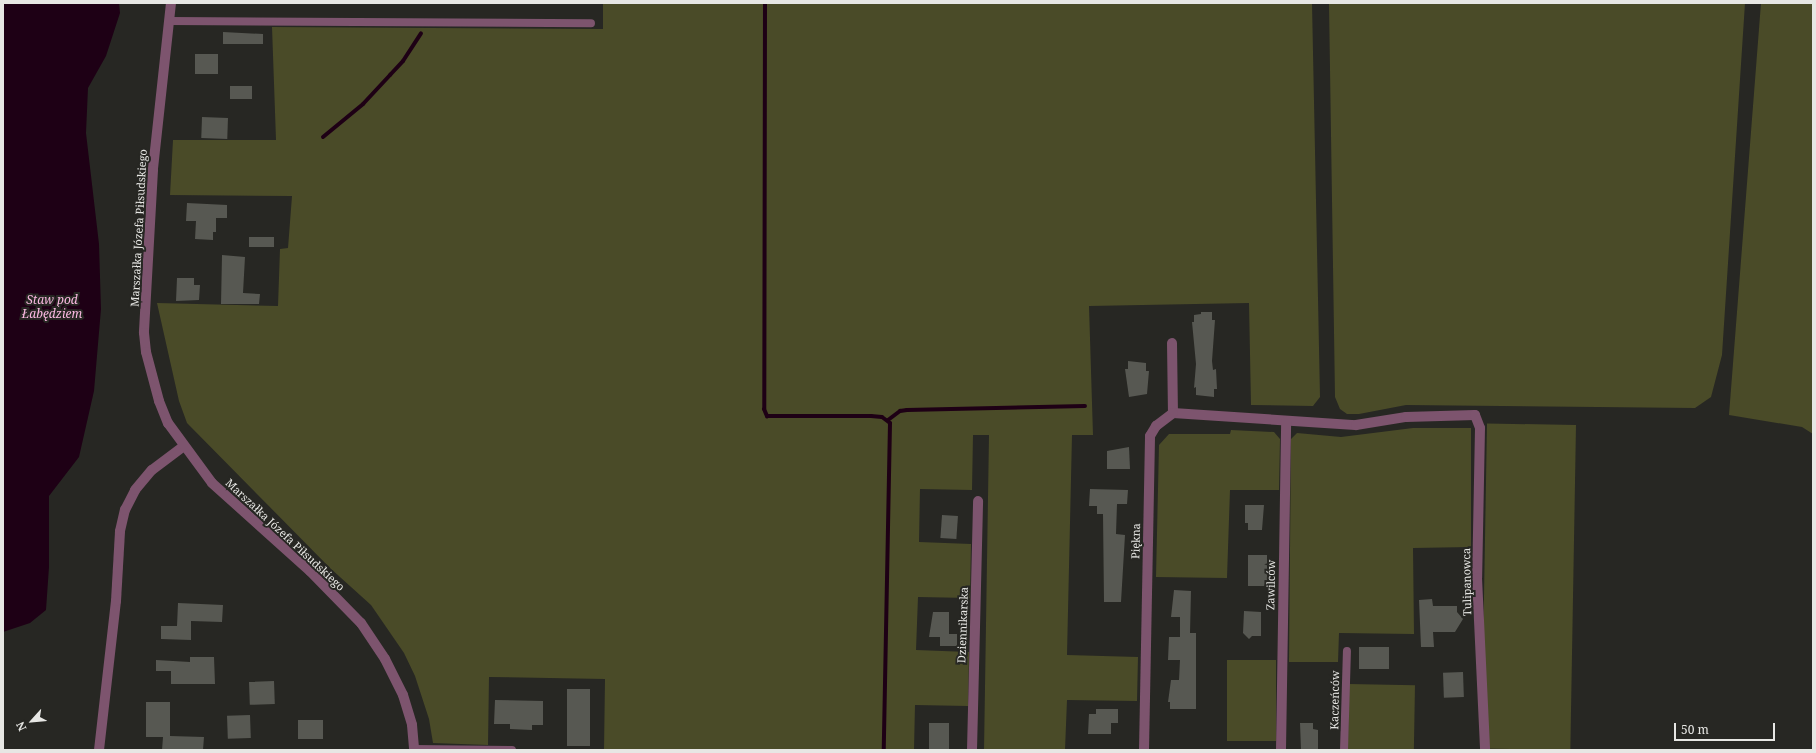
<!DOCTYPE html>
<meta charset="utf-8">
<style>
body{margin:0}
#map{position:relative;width:1816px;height:753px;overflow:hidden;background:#272723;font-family:"Noto Serif",serif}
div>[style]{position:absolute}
.green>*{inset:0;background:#4a4b28;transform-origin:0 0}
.water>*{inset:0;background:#1e0015}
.stream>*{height:4px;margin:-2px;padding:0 2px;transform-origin:2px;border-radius:2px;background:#1e0015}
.building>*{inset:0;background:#575852;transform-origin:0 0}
.service>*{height:8px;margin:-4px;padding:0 4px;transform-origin:4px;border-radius:4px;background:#7d546e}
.minor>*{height:10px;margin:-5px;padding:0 5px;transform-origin:5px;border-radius:5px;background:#7d546e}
.tertiary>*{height:10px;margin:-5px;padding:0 5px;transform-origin:5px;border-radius:5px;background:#7d546e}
span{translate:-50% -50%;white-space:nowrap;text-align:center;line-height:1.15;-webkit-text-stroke:4px #272723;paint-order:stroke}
.street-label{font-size:11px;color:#e7e7e4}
.water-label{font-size:12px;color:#fab8e1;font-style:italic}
.frame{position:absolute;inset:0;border:4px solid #e7e7e4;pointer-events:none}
.north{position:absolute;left:12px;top:701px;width:40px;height:40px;-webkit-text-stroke:3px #272723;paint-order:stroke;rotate:243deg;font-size:11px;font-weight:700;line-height:16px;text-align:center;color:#e7e7e4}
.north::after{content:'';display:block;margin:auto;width:14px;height:18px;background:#e7e7e4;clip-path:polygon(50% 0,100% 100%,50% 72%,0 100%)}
.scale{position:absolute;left:1674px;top:723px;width:101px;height:18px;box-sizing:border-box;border:2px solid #e7e7e4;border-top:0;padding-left:5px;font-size:12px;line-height:14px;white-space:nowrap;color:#e7e7e4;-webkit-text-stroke:3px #272723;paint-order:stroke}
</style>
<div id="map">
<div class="green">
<div style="clip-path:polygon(603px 3px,1312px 3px,1320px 397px,1313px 406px,1251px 405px,1249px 303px,1089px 306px,1093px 435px,1072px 435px,1067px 655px,1138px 657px,1137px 701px,1067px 700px,1065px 750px,984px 750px,989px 435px,973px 435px,972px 490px,920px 489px,919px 542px,971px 544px,970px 598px,918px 597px,916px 650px,969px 652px,968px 706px,915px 705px,914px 750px,604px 750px,605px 679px,489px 677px,488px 745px,433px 743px,429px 719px,415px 676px,404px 653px,371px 605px,330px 568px,187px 423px,179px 401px,157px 303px,278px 306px,280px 249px,288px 248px,292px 196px,170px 195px,173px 140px,276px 140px,272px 27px,603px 29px)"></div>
<div style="clip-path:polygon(1329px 3px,1745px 3px,1722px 355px,1711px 397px,1695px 408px,1406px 405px,1359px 414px,1347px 414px,1340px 409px,1335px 397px)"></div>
<div style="clip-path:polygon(1761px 3px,1813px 3px,1813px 434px,1802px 427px,1729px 415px)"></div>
<div style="left:1576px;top:425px;width:325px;height:89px;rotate:91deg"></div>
<div style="clip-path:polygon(1413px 428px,1471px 428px,1471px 547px,1413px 548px,1414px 634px,1339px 633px,1338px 662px,1289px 662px,1291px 439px,1297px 433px,1341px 437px)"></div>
<div style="clip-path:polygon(1231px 430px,1274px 432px,1280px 439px,1279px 490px,1230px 490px,1227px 578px,1156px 577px,1159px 445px,1169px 434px,1230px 434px)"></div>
<div style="left:1227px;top:660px;width:49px;height:81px"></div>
<div style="left:1349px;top:684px;width:66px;height:66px;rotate:1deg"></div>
</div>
<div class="water">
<div style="clip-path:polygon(3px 3px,119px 3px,120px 13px,106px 56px,88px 88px,86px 133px,99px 244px,101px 309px,94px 391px,79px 457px,49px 496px,49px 567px,46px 610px,30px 623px,3px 632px)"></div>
</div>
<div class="stream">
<div style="left:765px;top:3px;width:406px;rotate:90.1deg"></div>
<div style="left:764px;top:409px;width:8px;rotate:67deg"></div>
<div style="left:767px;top:416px;width:104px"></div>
<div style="left:871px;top:416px;width:11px;rotate:5deg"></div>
<div style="left:882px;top:417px;width:10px;rotate:37deg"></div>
<div style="left:890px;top:423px;width:327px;rotate:91.1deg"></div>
<div style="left:323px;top:137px;width:52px;rotate:-39.5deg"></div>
<div style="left:363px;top:104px;width:40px;rotate:-47deg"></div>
<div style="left:390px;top:75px;width:19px;rotate:-47deg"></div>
<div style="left:403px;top:61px;width:33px;rotate:-57deg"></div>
<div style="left:888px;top:420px;width:15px;rotate:-37deg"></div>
<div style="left:900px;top:411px;width:7px;rotate:-8deg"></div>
<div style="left:907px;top:410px;width:178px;rotate:-1.3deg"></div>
</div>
<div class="building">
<div style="clip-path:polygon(223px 32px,263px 34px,263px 44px,223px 44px)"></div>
<div style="left:195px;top:54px;width:23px;height:20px"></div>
<div style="left:230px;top:86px;width:22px;height:13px"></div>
<div style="left:202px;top:117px;width:26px;height:21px;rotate:2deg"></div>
<div style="clip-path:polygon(187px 203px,227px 205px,227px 218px,216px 218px,216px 232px,213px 232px,213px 240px,195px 239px,196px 221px,186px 221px)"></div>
<div style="left:249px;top:237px;width:25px;height:10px"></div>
<div style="clip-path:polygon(222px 255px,245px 257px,243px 293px,260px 294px,259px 304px,221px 304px)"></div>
<div style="clip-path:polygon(177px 278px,194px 278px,194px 285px,200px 285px,199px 300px,176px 301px)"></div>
<div style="clip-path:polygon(1201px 312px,1212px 312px,1212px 320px,1215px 320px,1212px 361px,1213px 370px,1216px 369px,1217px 389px,1214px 389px,1214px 397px,1196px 395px,1196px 387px,1194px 388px,1196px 364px,1192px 322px,1194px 322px,1194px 315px,1201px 314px)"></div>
<div style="clip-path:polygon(1128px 361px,1146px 363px,1146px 371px,1149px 371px,1147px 394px,1129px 397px,1125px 369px,1128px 369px)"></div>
<div style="clip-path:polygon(1129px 447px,1130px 469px,1107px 469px,1107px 451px)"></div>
<div style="clip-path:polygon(1090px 489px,1128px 490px,1127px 504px,1117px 504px,1116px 534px,1125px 535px,1121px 602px,1104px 602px,1103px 514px,1097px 514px,1097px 506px,1089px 506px)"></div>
<div style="clip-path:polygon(1245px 505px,1264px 505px,1262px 530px,1248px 530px,1248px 523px,1245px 523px)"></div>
<div style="left:942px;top:515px;width:16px;height:23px;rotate:4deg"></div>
<div style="left:1248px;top:555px;width:19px;height:31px"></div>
<div style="clip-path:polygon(1174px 590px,1191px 591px,1190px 633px,1196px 633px,1196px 709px,1170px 709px,1170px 702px,1168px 702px,1171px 680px,1179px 680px,1180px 660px,1168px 660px,1169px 637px,1180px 637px,1180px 617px,1171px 617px)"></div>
<div style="clip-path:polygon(1432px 599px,1433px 606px,1457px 606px,1457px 612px,1463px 619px,1455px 632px,1433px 632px,1434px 647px,1421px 647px,1419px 600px)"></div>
<div style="clip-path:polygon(178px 603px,223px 605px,222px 622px,191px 621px,191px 640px,161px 639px,161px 626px,177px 626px)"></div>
<div style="clip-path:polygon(1244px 611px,1261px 612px,1261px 636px,1252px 636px,1249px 639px,1243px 633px)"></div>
<div style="clip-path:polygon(933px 612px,949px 612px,949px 634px,957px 634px,957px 646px,940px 646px,940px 637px,929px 637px)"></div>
<div style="left:1359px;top:647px;width:30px;height:22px"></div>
<div style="clip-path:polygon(190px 657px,214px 657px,215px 684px,171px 684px,171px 671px,156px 671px,156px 660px,190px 662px)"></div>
<div style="left:1463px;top:672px;width:25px;height:20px;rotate:88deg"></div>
<div style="left:274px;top:681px;width:23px;height:25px;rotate:88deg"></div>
<div style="left:567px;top:689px;width:23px;height:57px"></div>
<div style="clip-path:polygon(495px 700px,543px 701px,543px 725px,532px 725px,532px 730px,510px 729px,510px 724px,494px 724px)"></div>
<div style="clip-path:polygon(146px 702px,170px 702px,170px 736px,204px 737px,203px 750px,162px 750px,163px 737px,146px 737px)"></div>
<div style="clip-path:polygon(1096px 709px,1118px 709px,1118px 723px,1111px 723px,1111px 734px,1088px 734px,1089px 714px,1096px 714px)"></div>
<div style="left:250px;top:715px;width:23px;height:23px;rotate:88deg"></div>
<div style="left:298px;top:720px;width:25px;height:19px"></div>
<div style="left:929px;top:723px;width:20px;height:27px"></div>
<div style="clip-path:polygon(1300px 723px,1313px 723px,1313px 729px,1318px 730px,1318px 750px,1301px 750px)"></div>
</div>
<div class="service">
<div style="left:169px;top:21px;width:422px;rotate:0.3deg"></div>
<div style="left:414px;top:749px;width:98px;rotate:0.6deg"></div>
<div style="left:1344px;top:750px;width:99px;rotate:-88.3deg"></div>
</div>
<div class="minor">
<div style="left:1172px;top:343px;width:70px;rotate:89.2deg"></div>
<div style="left:1173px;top:413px;width:183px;rotate:3.8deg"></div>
<div style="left:1356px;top:425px;width:51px;rotate:-9.1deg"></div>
<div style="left:1406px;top:417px;width:69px;rotate:-1.7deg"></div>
<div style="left:1475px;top:415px;width:14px;rotate:69deg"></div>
<div style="left:1480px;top:428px;width:150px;rotate:91.1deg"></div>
<div style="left:1477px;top:578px;width:172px;rotate:87.3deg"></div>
<div style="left:99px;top:750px;width:150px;rotate:-83.5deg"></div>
<div style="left:116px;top:601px;width:70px;rotate:-86.7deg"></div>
<div style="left:120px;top:531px;width:22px;rotate:-77deg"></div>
<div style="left:125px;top:510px;width:22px;rotate:-63deg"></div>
<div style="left:135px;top:490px;width:26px;rotate:-50deg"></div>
<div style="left:152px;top:470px;width:40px;rotate:-37deg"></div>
<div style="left:972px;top:750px;width:249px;rotate:-88.6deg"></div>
<div style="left:1144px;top:750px;width:314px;rotate:-88.9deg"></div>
<div style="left:1150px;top:436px;width:12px;rotate:-59deg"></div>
<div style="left:1156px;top:426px;width:21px;rotate:-37deg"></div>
<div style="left:1281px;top:750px;width:329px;rotate:-89.1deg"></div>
</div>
<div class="tertiary">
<div style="left:171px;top:3px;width:168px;rotate:96.2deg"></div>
<div style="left:153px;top:170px;width:163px;rotate:93.2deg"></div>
<div style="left:144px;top:333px;width:19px;rotate:84deg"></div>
<div style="left:146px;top:352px;width:51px;rotate:75.1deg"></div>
<div style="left:159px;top:401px;width:24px;rotate:68deg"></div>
<div style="left:168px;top:423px;width:74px;rotate:53.7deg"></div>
<div style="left:212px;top:483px;width:132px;rotate:41.9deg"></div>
<div style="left:310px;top:571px;width:73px;rotate:45.6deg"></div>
<div style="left:361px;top:623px;width:43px;rotate:56.3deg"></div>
<div style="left:385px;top:659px;width:40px;rotate:63.4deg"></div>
<div style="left:403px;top:695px;width:31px;rotate:73deg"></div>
<div style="left:412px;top:725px;width:25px;rotate:85deg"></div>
</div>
<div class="street-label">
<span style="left:139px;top:228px;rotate:-87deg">Marszałka Józefa Piłsudskiego</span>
<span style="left:285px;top:535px;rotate:43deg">Marszałka Józefa Piłsudskiego</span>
<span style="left:1136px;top:541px;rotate:-89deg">Piękna</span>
<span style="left:1467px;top:582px;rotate:-91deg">Tulipanowca</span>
<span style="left:1271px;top:585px;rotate:-89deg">Zawilców</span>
<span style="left:963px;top:625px;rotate:-88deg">Dziennikarska</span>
<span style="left:1335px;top:700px;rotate:-89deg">Kaczeńców</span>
</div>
<div class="water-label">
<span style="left:52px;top:307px">Staw pod<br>Łabędziem</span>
</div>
<div class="frame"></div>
<div class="north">N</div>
<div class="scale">50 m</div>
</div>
